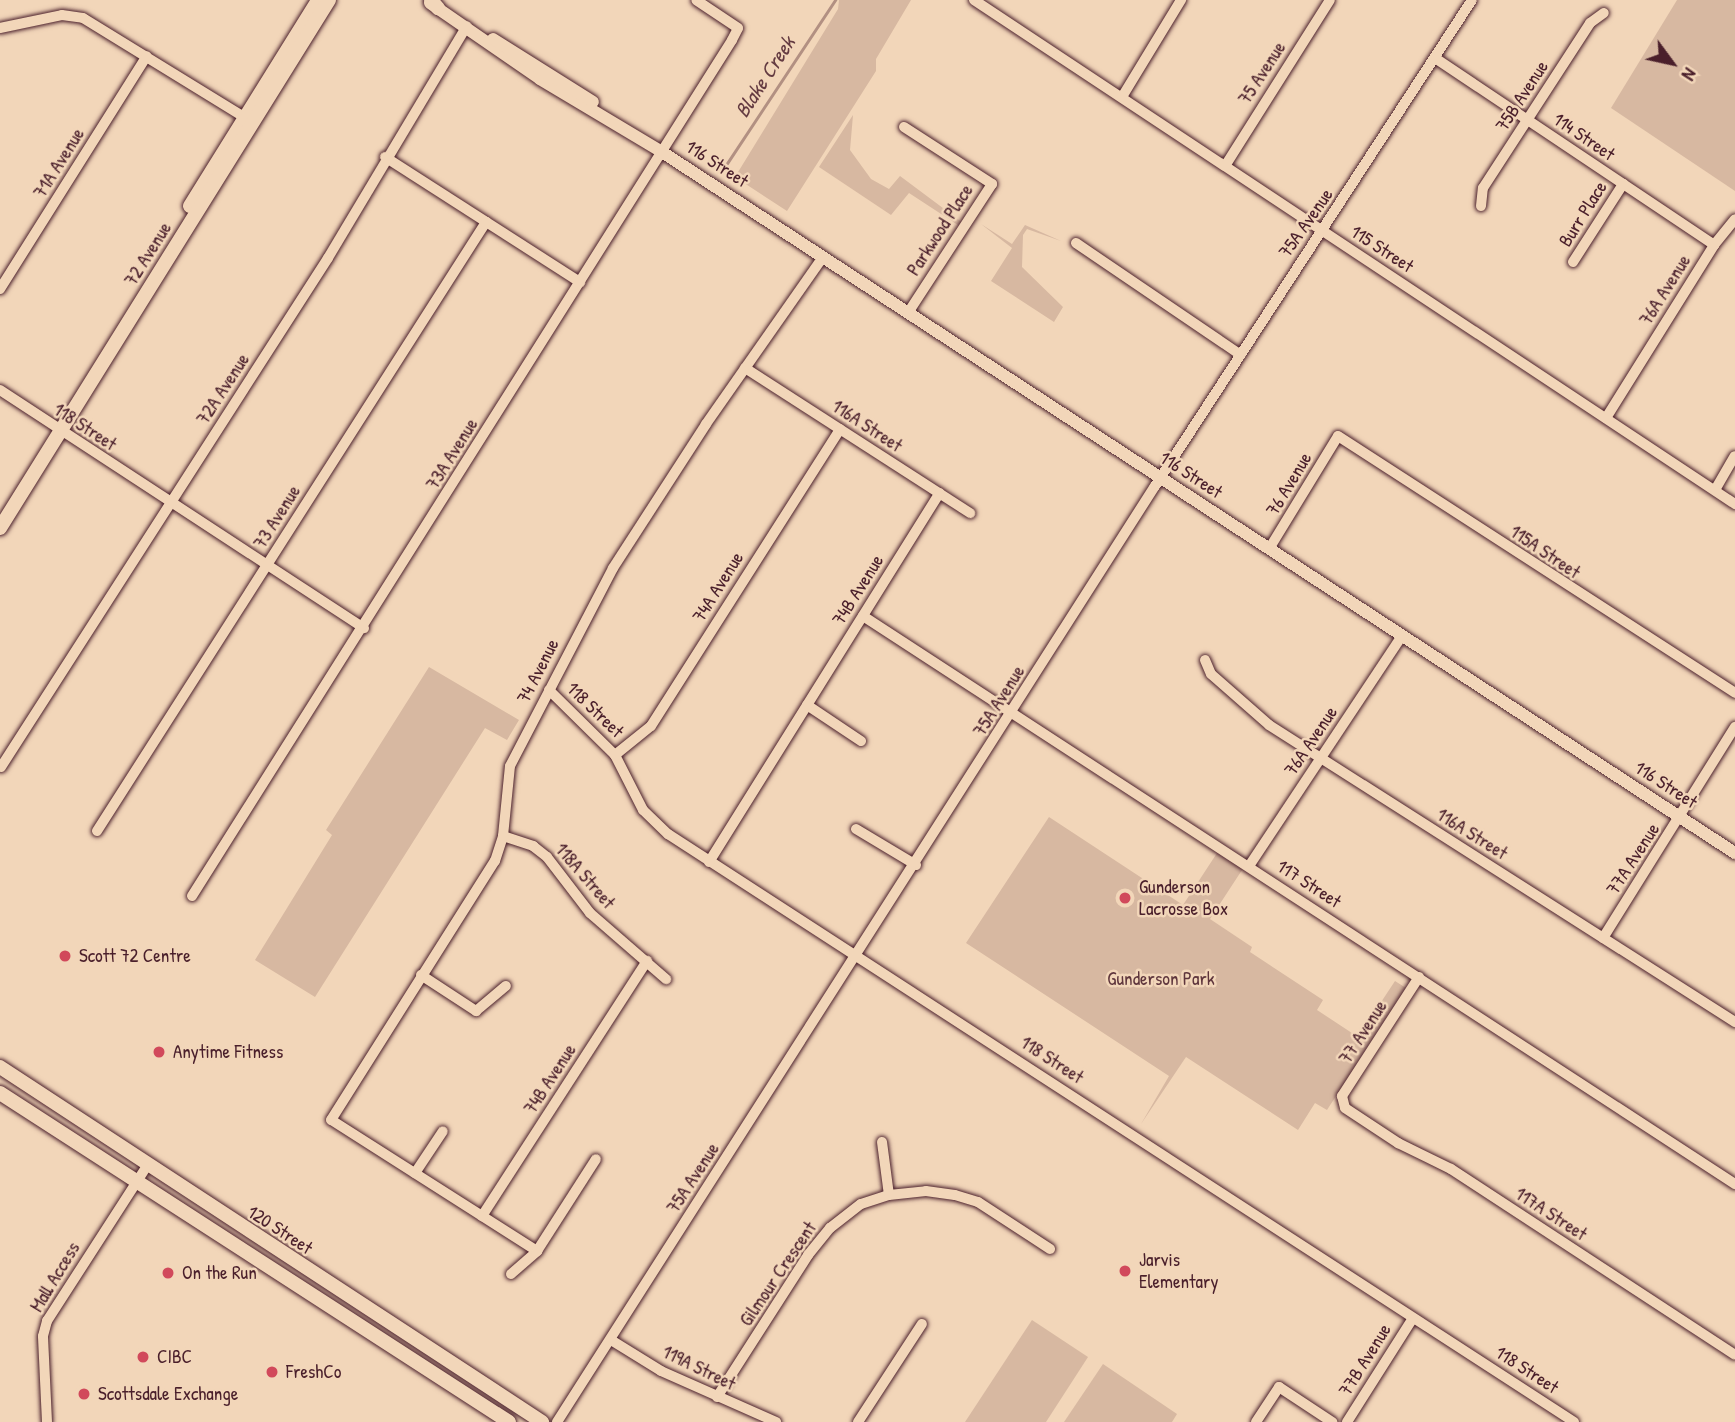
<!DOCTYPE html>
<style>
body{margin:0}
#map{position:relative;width:1735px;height:1422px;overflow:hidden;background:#f2d6b9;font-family:"Patrick Hand",sans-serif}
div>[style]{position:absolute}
.green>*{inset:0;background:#d7b8a1}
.stream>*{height:2.5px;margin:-1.25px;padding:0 1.25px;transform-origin:1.25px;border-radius:1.25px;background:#b29082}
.roads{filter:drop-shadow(0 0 2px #4a1f2b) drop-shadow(0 0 2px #4a1f2b)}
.minor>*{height:10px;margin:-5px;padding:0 5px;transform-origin:5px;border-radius:5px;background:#f2d6b9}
.tertiary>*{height:12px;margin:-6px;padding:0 6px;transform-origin:6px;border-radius:6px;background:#f2d6b9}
.secondary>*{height:14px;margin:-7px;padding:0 7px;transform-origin:7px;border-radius:7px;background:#f2d6b9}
.dots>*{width:19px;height:19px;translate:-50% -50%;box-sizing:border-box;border:4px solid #f2d6b9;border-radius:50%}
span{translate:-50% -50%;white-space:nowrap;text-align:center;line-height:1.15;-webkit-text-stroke:5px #f2d6b9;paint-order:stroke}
.street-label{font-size:19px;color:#4a1f2b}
.poi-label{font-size:19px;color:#4a1f2b}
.left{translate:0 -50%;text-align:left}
.park-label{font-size:19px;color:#5f363d}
.water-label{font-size:21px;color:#643b41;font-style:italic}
.north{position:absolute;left:1637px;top:28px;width:70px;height:70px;-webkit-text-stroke:5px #f2d6b9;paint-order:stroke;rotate:123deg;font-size:19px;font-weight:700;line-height:28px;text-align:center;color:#4a1f2b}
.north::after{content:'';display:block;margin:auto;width:24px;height:32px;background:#4a1f2b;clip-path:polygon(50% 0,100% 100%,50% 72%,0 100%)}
</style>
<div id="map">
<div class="green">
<div style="clip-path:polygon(839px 0,911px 0,876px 59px,876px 71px,787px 211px,735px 177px,838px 9px)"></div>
<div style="clip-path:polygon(1677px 0,1735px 0,1735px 191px,1611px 108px)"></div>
<div style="clip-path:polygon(853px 115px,850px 150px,871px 179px,889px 189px,900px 176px,963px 223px,961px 227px,909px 193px,891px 215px,819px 167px)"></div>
<div style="clip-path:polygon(981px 224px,1012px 244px,1025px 225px,1061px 241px,1027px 229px,1023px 235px,1022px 267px,1063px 307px,1054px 322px,991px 281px,1012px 248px)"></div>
<div style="clip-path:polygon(429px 667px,519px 720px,507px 740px,485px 728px,315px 997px,255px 960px,332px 835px,326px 830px)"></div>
<div style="clip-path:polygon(1049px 817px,1183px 905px,1219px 850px,1244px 867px,1210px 919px,1252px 947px,1250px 952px,1323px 1000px,1317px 1010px,1358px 1037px,1395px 981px,1406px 988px,1327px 1110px,1315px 1103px,1298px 1130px,1186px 1057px,1141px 1124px,1169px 1076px,966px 943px)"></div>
<div style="clip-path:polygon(1032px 1320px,1088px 1357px,1046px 1422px,965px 1422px)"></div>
<div style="clip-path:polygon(1103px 1364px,1177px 1414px,1172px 1422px,1064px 1422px)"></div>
</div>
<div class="stream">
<div style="left:722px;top:171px;width:205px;rotate:-56.5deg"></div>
</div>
<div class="roads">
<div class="minor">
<div style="left:974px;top:0;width:913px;rotate:33.52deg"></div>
<div style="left:0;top:28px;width:63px;rotate:-11.8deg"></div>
<div style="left:62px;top:15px;width:21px;rotate:8deg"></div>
<div style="left:83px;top:18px;width:189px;rotate:31.6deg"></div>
<div style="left:1435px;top:58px;width:336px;rotate:33.8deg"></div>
<div style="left:1122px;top:97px;width:114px;rotate:-58.7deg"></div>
<div style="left:904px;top:127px;width:105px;rotate:32.9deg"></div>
<div style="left:992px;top:184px;width:154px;rotate:123.1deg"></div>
<div style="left:385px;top:157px;width:232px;rotate:32.7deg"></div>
<div style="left:1225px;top:166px;width:196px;rotate:-57.7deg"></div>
<div style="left:1481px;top:206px;width:18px;rotate:-84deg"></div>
<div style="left:1483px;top:188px;width:197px;rotate:-57deg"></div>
<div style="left:1590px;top:23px;width:17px;rotate:-36deg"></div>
<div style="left:1076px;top:243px;width:199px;rotate:34.2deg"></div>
<div style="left:1573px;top:262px;width:93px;rotate:-57.3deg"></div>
<div style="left:0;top:289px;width:275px;rotate:-57.8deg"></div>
<div style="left:745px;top:368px;width:268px;rotate:32.8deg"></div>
<div style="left:0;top:390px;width:435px;rotate:33.2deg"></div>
<div style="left:1606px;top:418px;width:204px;rotate:-58deg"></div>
<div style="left:1714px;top:245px;width:33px;rotate:-51deg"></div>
<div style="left:1715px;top:490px;width:39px;rotate:-60deg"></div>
<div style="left:1269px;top:549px;width:132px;rotate:-58.6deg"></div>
<div style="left:1338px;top:436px;width:473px;rotate:32.9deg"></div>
<div style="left:863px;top:616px;width:1041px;rotate:33.08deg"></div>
<div style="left:1205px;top:660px;width:15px;rotate:67deg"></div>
<div style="left:1211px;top:674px;width:77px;rotate:41.3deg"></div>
<div style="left:1269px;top:725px;width:553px;rotate:32.51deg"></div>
<div style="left:549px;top:690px;width:93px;rotate:44.6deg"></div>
<div style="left:615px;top:755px;width:62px;rotate:63deg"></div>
<div style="left:643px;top:810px;width:35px;rotate:44deg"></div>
<div style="left:668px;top:834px;width:1080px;rotate:32.98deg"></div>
<div style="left:807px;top:705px;width:65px;rotate:33.7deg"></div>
<div style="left:615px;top:755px;width:46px;rotate:-38.9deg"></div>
<div style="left:651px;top:726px;width:352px;rotate:-57.5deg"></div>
<div style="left:1px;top:767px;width:605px;rotate:-57.28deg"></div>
<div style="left:328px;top:258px;width:270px;rotate:-59.1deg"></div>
<div style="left:856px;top:829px;width:70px;rotate:31deg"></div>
<div style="left:97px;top:831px;width:723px;rotate:-57.43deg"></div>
<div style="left:503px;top:836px;width:32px;rotate:18deg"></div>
<div style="left:533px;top:846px;width:18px;rotate:38deg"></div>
<div style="left:547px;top:857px;width:71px;rotate:52.5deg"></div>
<div style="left:590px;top:913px;width:101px;rotate:41deg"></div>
<div style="left:709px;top:862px;width:435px;rotate:-58deg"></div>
<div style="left:1249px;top:866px;width:276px;rotate:-56.4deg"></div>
<div style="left:192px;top:896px;width:1012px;rotate:-57.75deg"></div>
<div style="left:732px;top:40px;width:13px;rotate:-63deg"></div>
<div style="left:738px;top:28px;width:50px;rotate:-146.3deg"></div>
<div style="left:1603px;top:938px;width:249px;rotate:-58deg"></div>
<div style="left:421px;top:975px;width:66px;rotate:33.2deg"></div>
<div style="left:476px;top:1011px;width:39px;rotate:-40deg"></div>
<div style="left:1419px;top:977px;width:142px;rotate:122.9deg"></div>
<div style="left:1342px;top:1096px;width:12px;rotate:76deg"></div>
<div style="left:1345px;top:1108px;width:64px;rotate:33.4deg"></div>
<div style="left:1398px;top:1143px;width:59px;rotate:26.1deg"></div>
<div style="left:1451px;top:1169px;width:339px;rotate:33.2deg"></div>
<div style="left:882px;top:1142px;width:53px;rotate:82.5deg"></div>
<div style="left:415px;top:1173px;width:50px;rotate:-56.3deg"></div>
<div style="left:482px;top:1216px;width:304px;rotate:-57.1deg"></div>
<div style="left:537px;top:1251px;width:244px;rotate:-147.5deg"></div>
<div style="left:331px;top:1120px;width:307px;rotate:-57.7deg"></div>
<div style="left:495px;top:861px;width:26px;rotate:-72deg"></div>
<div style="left:503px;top:836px;width:70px;rotate:-84.3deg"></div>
<div style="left:510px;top:766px;width:223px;rotate:-62.5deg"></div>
<div style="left:613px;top:568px;width:171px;rotate:-57.1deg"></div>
<div style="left:706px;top:424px;width:204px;rotate:-55deg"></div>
<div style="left:511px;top:1274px;width:35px;rotate:-41deg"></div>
<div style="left:537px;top:1251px;width:109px;rotate:-57.3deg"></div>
<div style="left:611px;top:1340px;width:59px;rotate:31.8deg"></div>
<div style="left:661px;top:1371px;width:126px;rotate:23.9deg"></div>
<div style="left:717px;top:1397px;width:169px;rotate:-57.3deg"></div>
<div style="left:808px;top:1255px;width:35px;rotate:-51deg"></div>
<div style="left:830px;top:1228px;width:39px;rotate:-38deg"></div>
<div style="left:861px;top:1204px;width:29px;rotate:-18deg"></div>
<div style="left:889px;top:1195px;width:37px;rotate:-6deg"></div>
<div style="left:926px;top:1191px;width:29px;rotate:8deg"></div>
<div style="left:955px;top:1195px;width:24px;rotate:17deg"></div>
<div style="left:978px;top:1202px;width:86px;rotate:33.1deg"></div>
<div style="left:47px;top:1422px;width:86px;rotate:-92.7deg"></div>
<div style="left:43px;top:1336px;width:16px;rotate:-75deg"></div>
<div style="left:47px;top:1321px;width:184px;rotate:-57.2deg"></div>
<div style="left:557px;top:1422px;width:1111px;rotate:-57.43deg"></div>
<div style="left:1155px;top:486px;width:580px;rotate:-56.89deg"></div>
<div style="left:858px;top:1422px;width:117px;rotate:-56.9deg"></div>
<div style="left:1256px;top:1422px;width:42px;rotate:-56.7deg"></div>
<div style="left:1279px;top:1387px;width:64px;rotate:33.4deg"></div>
<div style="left:1347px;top:1422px;width:123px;rotate:-57.6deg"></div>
</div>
<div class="tertiary">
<div style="left:430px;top:3px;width:134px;rotate:34.6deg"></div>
<div style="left:540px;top:79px;width:142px;rotate:30.9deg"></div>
<div style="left:662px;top:152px;width:1282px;rotate:33.16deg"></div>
<div style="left:493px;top:39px;width:118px;rotate:32.2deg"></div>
</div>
<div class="secondary">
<div style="left:431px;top:0;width:11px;rotate:49deg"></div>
<div style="left:190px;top:206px;width:243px;rotate:-58.1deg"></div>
<div style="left:0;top:528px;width:622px;rotate:-58.07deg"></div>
<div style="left:0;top:1067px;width:648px;rotate:33.22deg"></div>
<div style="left:0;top:1093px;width:606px;rotate:32.88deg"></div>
</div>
</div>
<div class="dots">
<div style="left:1125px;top:898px;background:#d1495b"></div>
<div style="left:65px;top:956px;background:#d1495b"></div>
<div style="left:159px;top:1052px;background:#d1495b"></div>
<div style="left:1125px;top:1271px;background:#d1495b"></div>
<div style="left:168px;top:1273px;background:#d1495b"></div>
<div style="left:143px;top:1357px;background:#d1495b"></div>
<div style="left:272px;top:1372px;background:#d1495b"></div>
<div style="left:84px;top:1394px;background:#d1495b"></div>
</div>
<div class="street-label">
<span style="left:1262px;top:73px;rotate:-57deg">75 Avenue</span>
<span style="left:1522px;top:96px;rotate:-57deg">75B Avenue</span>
<span style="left:1584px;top:137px;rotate:34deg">114 Street</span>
<span style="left:59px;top:163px;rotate:-58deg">71A Avenue</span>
<span style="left:717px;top:164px;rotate:33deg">116 Street</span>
<span style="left:1583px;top:214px;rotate:-58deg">Burr Place</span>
<span style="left:1306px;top:223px;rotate:-55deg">75A Avenue</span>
<span style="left:940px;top:230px;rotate:-57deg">Parkwood Place</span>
<span style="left:1382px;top:249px;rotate:33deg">115 Street</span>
<span style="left:148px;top:254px;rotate:-58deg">72 Avenue</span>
<span style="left:1665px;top:290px;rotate:-58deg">76A Avenue</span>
<span style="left:223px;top:389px;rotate:-57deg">72A Avenue</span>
<span style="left:867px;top:426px;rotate:33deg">116A Street</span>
<span style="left:85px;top:427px;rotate:33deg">118 Street</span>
<span style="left:452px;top:454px;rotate:-58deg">73A Avenue</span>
<span style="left:1191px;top:475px;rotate:33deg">116 Street</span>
<span style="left:1289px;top:484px;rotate:-59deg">76 Avenue</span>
<span style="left:277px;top:517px;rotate:-58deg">73 Avenue</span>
<span style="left:1545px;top:552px;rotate:34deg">115A Street</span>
<span style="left:718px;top:587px;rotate:-58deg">74A Avenue</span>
<span style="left:858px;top:590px;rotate:-58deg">74B Avenue</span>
<span style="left:538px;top:671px;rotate:-63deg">74 Avenue</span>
<span style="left:999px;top:701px;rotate:-58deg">75A Avenue</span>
<span style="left:595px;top:710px;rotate:44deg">118 Street</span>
<span style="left:1311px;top:741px;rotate:-56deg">76A Avenue</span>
<span style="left:1666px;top:785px;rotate:33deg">116 Street</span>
<span style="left:1472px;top:834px;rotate:32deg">116A Street</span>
<span style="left:1633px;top:859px;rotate:-57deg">77A Avenue</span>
<span style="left:585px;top:876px;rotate:49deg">118A Street</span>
<span style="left:1309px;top:884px;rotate:33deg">117 Street</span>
<span style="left:1363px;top:1032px;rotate:-57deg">77 Avenue</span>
<span style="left:1052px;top:1060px;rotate:33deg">118 Street</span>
<span style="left:550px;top:1079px;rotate:-57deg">74B Avenue</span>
<span style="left:693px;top:1178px;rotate:-57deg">75A Avenue</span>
<span style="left:1551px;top:1214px;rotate:33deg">117A Street</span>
<span style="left:280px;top:1230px;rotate:33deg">120 Street</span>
<span style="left:778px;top:1274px;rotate:-56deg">Gilmour Crescent</span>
<span style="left:55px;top:1277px;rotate:-59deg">Mall Access</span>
<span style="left:1365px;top:1360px;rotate:-58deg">77B Avenue</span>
<span style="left:699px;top:1368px;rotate:26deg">119A Street</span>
<span style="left:1527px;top:1370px;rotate:33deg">118 Street</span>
</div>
<div class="poi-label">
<span class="left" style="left:1139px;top:898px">Gunderson<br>Lacrosse Box</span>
<span class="left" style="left:79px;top:956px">Scott 72 Centre</span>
<span class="left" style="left:173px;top:1052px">Anytime Fitness</span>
<span class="left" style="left:1139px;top:1271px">Jarvis<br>Elementary</span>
<span class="left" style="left:182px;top:1273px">On the Run</span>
<span class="left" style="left:157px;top:1357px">CIBC</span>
<span class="left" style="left:286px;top:1372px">FreshCo</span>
<span class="left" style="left:98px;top:1394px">Scottsdale Exchange</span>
</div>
<div class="park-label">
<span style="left:1161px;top:979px">Gunderson Park</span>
</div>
<div class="water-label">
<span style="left:765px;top:77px;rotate:-57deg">Blake Creek</span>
</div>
<div class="north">N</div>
</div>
